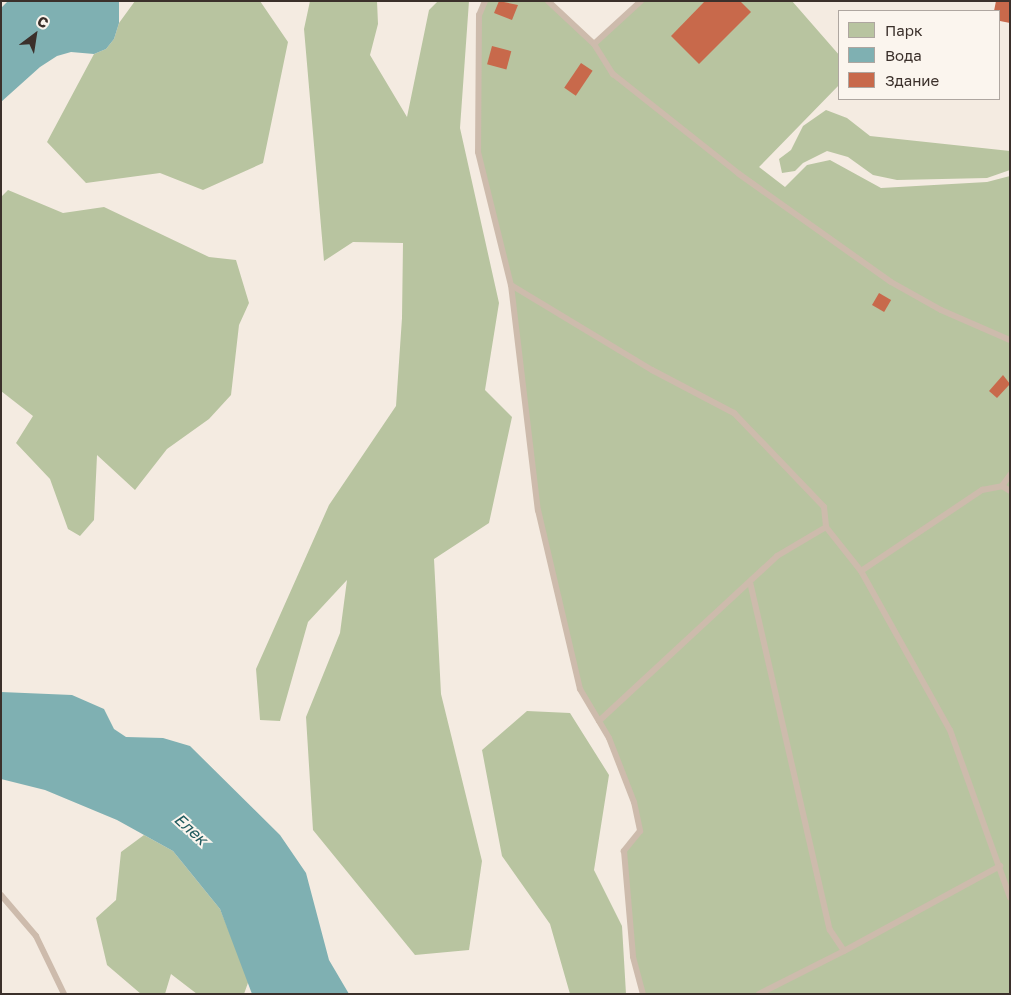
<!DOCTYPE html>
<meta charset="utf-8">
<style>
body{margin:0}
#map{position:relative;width:1011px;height:995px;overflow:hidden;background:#f4ebe1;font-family:"Golos Text",sans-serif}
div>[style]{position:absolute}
.green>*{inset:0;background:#b8c4a0}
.water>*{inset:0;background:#7fb0b2}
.building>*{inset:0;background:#c8694b;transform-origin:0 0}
.service>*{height:6px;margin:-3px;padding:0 3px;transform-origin:3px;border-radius:3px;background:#cdbbac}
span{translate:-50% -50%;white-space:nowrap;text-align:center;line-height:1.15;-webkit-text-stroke:4px #fbf5ee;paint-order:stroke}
.water-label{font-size:16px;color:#1f5a5e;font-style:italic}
.frame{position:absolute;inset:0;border:2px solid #3b302b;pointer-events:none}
.legend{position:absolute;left:838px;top:10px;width:162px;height:90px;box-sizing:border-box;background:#fbf5ee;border:1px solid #aea6a0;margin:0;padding:6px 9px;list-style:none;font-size:15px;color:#3b302b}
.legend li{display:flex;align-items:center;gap:10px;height:25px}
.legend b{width:25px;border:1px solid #aea6a0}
.north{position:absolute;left:10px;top:10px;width:50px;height:50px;-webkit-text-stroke:4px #fbf5ee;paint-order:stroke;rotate:31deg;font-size:14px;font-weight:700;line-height:20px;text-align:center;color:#3b302b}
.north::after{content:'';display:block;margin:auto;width:18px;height:22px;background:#3b302b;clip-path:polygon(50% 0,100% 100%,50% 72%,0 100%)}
</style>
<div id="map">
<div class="green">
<div style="clip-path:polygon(135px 1px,260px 1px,288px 42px,263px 163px,203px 190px,160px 173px,86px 183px,47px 142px,94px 54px,106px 49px,114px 39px,119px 23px)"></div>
<div style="clip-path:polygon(310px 1px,377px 1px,378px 24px,370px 55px,407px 117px,429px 10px,438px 1px,469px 1px,460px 128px,499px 303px,485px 390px,512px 417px,489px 523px,434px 559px,441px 694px,482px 861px,469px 950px,415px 955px,313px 830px,306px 717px,340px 633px,347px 580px,308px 622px,280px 721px,260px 720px,256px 669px,329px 505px,396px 406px,402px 318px,403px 243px,353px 242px,324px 261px,304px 29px)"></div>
<div style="clip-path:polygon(485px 1px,548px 1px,594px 44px,641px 1px,792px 1px,840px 56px,840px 84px,759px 167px,785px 187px,807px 165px,830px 160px,881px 188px,987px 182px,1010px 176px,1010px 994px,643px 994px,633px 957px,624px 851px,640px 831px,634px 802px,609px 738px,580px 689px,538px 510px,511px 285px,478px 152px,479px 15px)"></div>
<div style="clip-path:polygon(826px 110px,847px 118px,870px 136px,1010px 151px,1010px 170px,987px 178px,897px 180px,873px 175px,848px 157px,827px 151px,803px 163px,795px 171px,782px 173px,779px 159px,791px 150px,803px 126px)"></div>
<div style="clip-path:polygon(8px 190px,63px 213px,104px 207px,209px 257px,236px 260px,249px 303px,239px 325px,231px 395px,209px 419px,167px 449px,135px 490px,97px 455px,94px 520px,80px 536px,68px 529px,50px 479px,16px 443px,33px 416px,1px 391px,1px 197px)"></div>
<div style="clip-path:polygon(527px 711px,570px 713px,609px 775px,594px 870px,622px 926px,626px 994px,570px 994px,550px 924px,502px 856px,482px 750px)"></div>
<div style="clip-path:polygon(144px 835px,173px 851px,220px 909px,249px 980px,244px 994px,197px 994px,171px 974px,165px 994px,141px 994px,107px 965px,96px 918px,116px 900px,121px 852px)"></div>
</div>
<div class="water">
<div style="clip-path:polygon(8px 1px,119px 1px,119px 23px,114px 39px,106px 49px,94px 54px,71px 52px,57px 56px,40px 67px,1px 102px,1px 8px)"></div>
<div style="clip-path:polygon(1px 692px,72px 695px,104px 709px,114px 729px,126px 737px,163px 738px,190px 746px,280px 835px,306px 873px,329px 960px,349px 994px,252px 994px,220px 909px,173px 851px,117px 820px,45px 790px,1px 779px)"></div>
</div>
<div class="building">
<div style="clip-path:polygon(499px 1px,518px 5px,512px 20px,494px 13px)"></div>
<div style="clip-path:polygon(705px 1px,740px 1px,751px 12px,699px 64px,671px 36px)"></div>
<div style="clip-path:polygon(996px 1px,1010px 1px,1010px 23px,1000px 21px,1000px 11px,994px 11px)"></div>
<div style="left:492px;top:46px;width:20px;height:19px;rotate:15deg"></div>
<div style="left:581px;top:63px;width:14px;height:30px;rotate:34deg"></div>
<div style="left:879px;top:293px;width:14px;height:14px;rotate:30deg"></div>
<div style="clip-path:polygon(1003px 375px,1010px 384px,997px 398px,989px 391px)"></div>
</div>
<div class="service">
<div style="left:485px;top:1px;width:15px;rotate:113deg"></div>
<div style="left:479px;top:15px;width:137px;rotate:90.4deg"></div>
<div style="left:478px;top:152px;width:137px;rotate:76.1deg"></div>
<div style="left:511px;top:285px;width:227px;rotate:83.2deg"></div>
<div style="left:538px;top:510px;width:184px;rotate:76.8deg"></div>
<div style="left:580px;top:689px;width:57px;rotate:59.4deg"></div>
<div style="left:609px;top:738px;width:69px;rotate:68.7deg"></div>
<div style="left:634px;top:802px;width:30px;rotate:78deg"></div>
<div style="left:640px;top:831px;width:26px;rotate:129deg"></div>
<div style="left:624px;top:851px;width:106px;rotate:85.1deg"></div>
<div style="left:633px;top:957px;width:38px;rotate:75deg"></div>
<div style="left:548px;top:1px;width:63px;rotate:43.1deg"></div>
<div style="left:594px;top:44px;width:64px;rotate:-42.5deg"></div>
<div style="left:594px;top:44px;width:36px;rotate:58deg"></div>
<div style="left:613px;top:74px;width:161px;rotate:38.4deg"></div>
<div style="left:739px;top:174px;width:186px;rotate:35.4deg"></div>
<div style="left:891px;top:282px;width:57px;rotate:29.2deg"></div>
<div style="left:941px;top:310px;width:75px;rotate:23.5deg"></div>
<div style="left:511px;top:285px;width:165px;rotate:31.1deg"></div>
<div style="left:652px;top:370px;width:93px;rotate:27.7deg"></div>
<div style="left:734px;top:413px;width:130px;rotate:46.2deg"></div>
<div style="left:824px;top:507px;width:20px;rotate:84deg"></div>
<div style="left:826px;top:527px;width:56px;rotate:51.5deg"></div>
<div style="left:861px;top:571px;width:182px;rotate:60.8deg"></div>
<div style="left:950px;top:730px;width:178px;rotate:70.3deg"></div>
<div style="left:1002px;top:486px;width:14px;rotate:-54deg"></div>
<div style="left:861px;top:571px;width:146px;rotate:-33.8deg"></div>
<div style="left:982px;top:490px;width:20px;rotate:-11deg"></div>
<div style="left:1002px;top:486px;width:9px;rotate:32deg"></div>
<div style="left:750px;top:582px;width:357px;rotate:77.1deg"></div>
<div style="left:830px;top:930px;width:25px;rotate:56deg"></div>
<div style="left:599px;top:721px;width:243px;rotate:-42.8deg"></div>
<div style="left:777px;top:556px;width:57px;rotate:-30.6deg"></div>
<div style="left:1px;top:895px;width:54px;rotate:49.5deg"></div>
<div style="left:36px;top:936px;width:64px;rotate:64.2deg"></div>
<div style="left:759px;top:994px;width:95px;rotate:-26.8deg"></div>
<div style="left:844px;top:951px;width:178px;rotate:-28.6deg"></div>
</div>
<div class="water-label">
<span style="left:191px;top:829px;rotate:42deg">Елек</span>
</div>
<div class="frame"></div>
<ul class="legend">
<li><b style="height:14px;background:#b8c4a0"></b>Парк</li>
<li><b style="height:14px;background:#7fb0b2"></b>Вода</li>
<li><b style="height:14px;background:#c8694b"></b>Здание</li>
</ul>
<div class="north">С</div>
</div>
